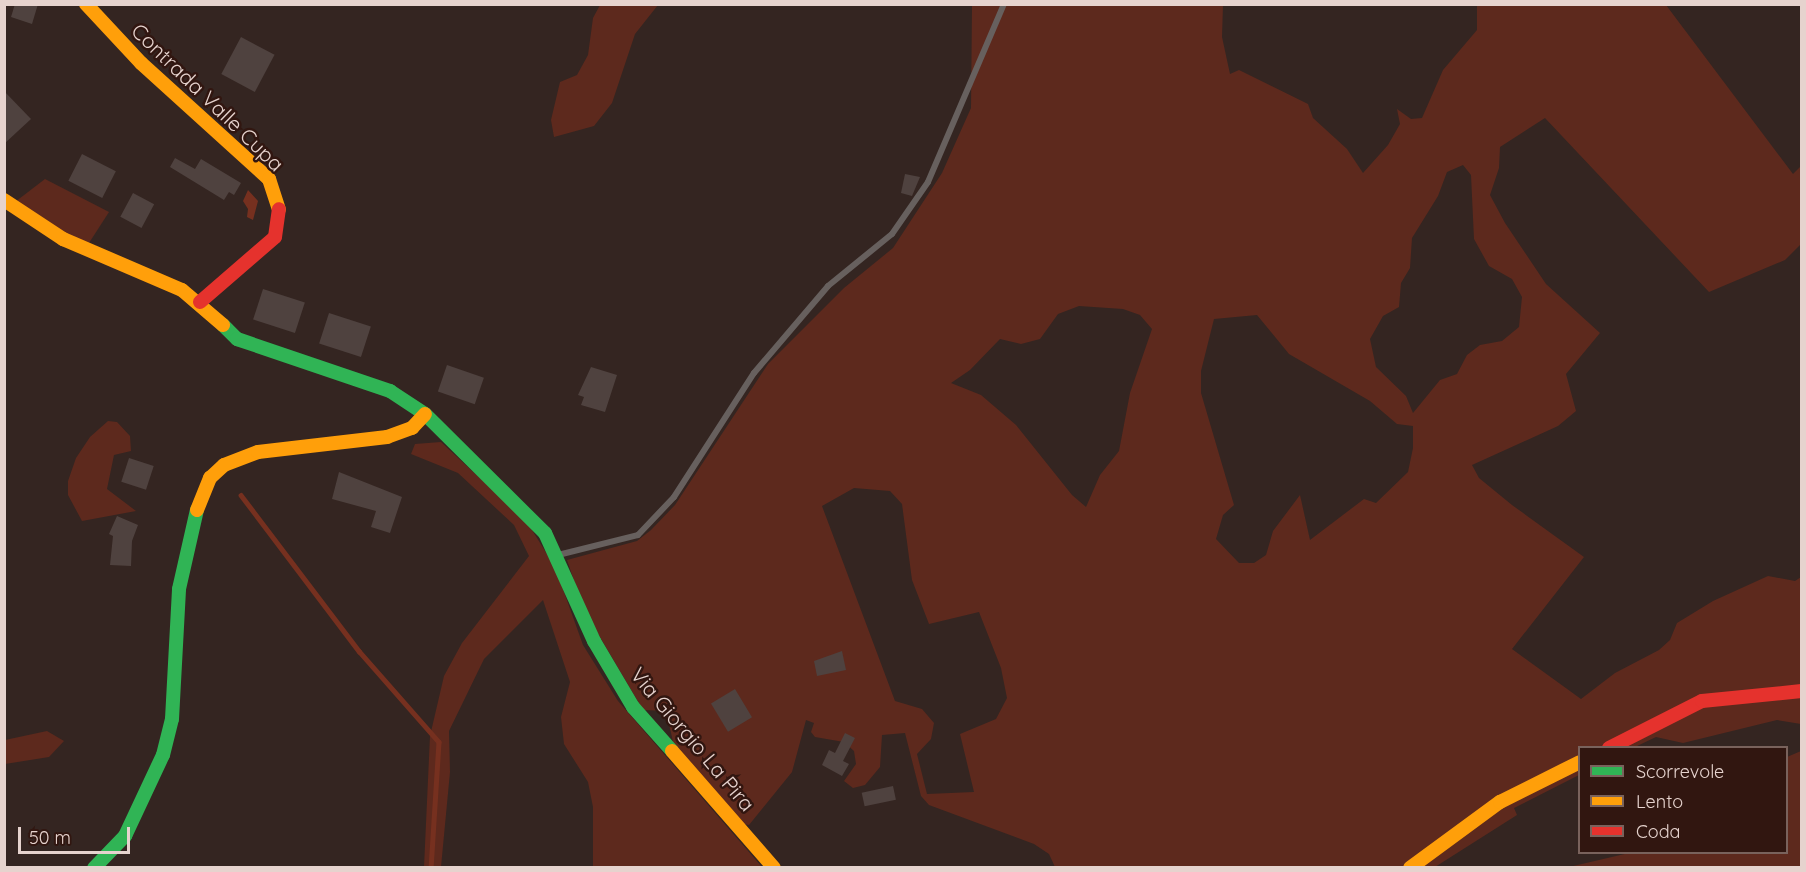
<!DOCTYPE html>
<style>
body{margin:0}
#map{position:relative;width:1806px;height:872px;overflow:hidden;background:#342521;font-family:Quicksand,sans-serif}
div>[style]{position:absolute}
.green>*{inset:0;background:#5d291d}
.water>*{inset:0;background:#76301f}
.stream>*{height:4.5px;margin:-2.25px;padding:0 2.25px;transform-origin:2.25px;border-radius:2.25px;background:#76301f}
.building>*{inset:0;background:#4f423f;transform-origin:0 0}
.lane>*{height:6px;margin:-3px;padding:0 3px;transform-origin:3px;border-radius:3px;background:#67605e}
.fast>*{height:14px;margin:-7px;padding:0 7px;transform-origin:7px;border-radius:7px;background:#30b455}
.slow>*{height:14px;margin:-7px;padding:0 7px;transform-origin:7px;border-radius:7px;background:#ff9f0a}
.jam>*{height:14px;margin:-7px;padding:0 7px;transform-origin:7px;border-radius:7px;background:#e5322d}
span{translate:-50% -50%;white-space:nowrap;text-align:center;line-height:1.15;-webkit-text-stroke:5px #311610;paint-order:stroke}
.street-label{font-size:21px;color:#e6d3ce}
.frame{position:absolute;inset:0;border:6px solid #e6d3ce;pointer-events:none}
.legend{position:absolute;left:1578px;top:746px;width:210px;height:108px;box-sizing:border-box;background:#311610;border:2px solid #79625c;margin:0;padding:8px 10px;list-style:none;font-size:18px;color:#e6d3ce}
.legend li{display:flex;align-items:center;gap:12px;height:30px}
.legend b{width:30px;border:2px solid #79625c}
.scale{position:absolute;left:18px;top:827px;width:112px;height:27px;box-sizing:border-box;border:3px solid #e6d3ce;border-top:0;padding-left:8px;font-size:18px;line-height:21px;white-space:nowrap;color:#e6d3ce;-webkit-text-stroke:4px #311610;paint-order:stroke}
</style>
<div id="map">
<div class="green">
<div style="clip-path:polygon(600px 5px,658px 5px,635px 34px,612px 103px,594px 126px,554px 137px,551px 120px,560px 82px,577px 75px,588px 55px,593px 18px)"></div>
<div style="clip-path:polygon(evenodd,972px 5px,1223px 5px,1222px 37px,1230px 74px,1239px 70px,1308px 104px,1313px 118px,1347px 149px,1363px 173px,1388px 145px,1400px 124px,1397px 109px,1411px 119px,1422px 118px,1443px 70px,1477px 30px,1477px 5px,1666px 5px,1793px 174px,1801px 166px,1801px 244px,1785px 260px,1709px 292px,1545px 118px,1500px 147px,1499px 168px,1490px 195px,1505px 223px,1546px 284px,1600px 333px,1566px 374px,1576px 411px,1558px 426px,1472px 465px,1479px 478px,1512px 505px,1584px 557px,1512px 649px,1581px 699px,1615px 673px,1659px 650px,1670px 640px,1677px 623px,1713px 601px,1768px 576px,1795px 581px,1801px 577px,1801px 724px,1777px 720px,1683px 743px,1656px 737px,1635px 747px,1580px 748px,1579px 775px,1514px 808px,1517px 815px,1435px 867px,1055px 867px,1049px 854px,1034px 844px,929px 805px,921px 796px,905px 733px,882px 735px,880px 767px,865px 785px,853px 788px,844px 781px,856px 764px,854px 751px,844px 742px,815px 737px,811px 732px,814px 723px,806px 720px,792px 772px,749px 825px,743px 824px,674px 746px,666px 711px,643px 710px,584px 610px,567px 560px,637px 541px,651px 530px,675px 505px,768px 364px,844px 288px,893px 248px,942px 173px,971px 108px,972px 5px,1463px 165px,1471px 175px,1474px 239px,1489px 266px,1512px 279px,1522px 297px,1519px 327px,1502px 341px,1480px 345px,1467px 355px,1457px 374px,1440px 380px,1413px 413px,1406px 396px,1376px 367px,1370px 339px,1383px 316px,1399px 307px,1401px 283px,1410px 268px,1412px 238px,1438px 196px,1447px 172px,1463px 165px,972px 5px,1079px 306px,1123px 309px,1140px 315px,1152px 329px,1130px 393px,1119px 451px,1100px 475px,1086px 507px,1072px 495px,1016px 425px,981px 395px,951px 383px,970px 370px,1000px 339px,1021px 344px,1040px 339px,1058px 314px,1079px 306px,972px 5px,1257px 315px,1289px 354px,1370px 401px,1397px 424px,1413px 426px,1413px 448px,1408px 472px,1376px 503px,1364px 499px,1310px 540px,1300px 495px,1273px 531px,1266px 555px,1254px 563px,1239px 563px,1216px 539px,1223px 515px,1234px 505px,1201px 393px,1201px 371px,1214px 319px,1257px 315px,972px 5px,854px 488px,890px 491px,902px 504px,912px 580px,929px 624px,979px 612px,1001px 668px,1007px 698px,996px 719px,960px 734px,974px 792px,927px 794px,917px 754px,931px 739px,934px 723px,922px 709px,895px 701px,822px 506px,854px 488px)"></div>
<div style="clip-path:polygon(45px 179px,109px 212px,89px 243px,58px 232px,15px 202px)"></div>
<div style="clip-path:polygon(108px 421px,117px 422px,130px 436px,131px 451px,114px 455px,107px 489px,136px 511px,82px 521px,68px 495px,68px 481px,76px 458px,90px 437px)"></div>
<div style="clip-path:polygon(441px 442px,527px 522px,555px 567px,583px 645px,618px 701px,762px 867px,593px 867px,593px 807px,588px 782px,564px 744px,561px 717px,570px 682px,543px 600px,484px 659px,449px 731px,450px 772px,441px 867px,424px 867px,430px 736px,444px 676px,462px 643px,529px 556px,514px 525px,458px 473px,411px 454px,415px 444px)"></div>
<div style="clip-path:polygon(47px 731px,64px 741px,49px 757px,5px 764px,5px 740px)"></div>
<div style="clip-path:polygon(1801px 751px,1801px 867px,1569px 867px,1629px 853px,1786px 852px,1787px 757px)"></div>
</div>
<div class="water">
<div style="clip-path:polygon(248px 190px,258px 201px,253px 220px,247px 217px,248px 209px,243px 201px)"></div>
</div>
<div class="stream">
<div style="left:241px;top:495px;width:196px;rotate:52.9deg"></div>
<div style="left:359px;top:651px;width:121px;rotate:48.7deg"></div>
<div style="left:439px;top:742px;width:126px;rotate:93.6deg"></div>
</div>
<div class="building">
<div style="clip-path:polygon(15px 4px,38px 4px,32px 24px,11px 17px)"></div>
<div style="left:241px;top:37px;width:38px;height:42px;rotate:28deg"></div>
<div style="clip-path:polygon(4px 91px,31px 119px,4px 144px)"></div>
<div style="left:82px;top:154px;width:38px;height:30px;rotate:27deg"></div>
<div style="clip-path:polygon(175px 158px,195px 169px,201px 159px,241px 183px,234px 195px,229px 192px,224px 200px,170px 167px)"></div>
<div style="clip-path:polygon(905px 174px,920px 177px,912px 196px,901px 193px)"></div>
<div style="left:133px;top:193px;width:24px;height:27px;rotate:28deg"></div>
<div style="left:263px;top:289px;width:44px;height:32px;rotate:18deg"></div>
<div style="left:329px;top:313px;width:44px;height:32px;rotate:18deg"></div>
<div style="left:447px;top:365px;width:39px;height:28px;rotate:19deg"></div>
<div style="clip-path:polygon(591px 367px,617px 375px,605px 412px,581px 405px,584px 397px,578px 395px)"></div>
<div style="left:129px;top:458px;width:26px;height:25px;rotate:18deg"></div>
<div style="clip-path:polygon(339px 472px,402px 497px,390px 533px,371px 527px,376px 511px,332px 499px)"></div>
<div style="clip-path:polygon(117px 516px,138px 525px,132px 541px,131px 566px,110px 565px,113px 536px,109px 534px)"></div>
<div style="clip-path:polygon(842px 651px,846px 670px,817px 676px,814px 661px)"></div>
<div style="left:735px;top:689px;width:33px;height:28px;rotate:59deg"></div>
<div style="clip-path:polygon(845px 733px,855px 738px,843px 761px,849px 764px,842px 776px,822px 765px,829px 750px,835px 753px)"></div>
<div style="left:893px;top:786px;width:14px;height:32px;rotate:78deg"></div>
</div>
<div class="lane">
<div style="left:558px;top:555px;width:82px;rotate:-14deg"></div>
<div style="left:638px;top:535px;width:52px;rotate:-46.5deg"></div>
<div style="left:674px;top:497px;width:148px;rotate:-57.2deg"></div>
<div style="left:754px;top:373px;width:114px;rotate:-49.6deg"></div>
<div style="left:828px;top:286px;width:82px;rotate:-39.1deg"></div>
<div style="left:892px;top:234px;width:63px;rotate:-55.3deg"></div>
<div style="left:928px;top:182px;width:194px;rotate:-66.9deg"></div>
</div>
<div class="fast">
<div style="left:223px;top:325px;width:20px;rotate:45deg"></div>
<div style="left:237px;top:339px;width:162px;rotate:18.8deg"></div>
<div style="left:390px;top:391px;width:42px;rotate:33.3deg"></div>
<div style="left:425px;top:414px;width:169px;rotate:44.8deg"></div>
<div style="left:545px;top:533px;width:119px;rotate:65.6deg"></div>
<div style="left:594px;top:641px;width:77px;rotate:59.4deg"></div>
<div style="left:633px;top:707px;width:59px;rotate:48.4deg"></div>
<div style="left:94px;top:868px;width:45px;rotate:-45.9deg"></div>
<div style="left:125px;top:836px;width:89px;rotate:-64.9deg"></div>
<div style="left:163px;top:755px;width:37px;rotate:-76deg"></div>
<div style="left:172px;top:719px;width:130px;rotate:-86.9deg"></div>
<div style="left:179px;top:589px;width:81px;rotate:-77.2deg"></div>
</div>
<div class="slow">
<div style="left:86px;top:4px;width:81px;rotate:47deg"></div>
<div style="left:141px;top:63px;width:173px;rotate:42.2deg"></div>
<div style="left:269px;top:179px;width:32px;rotate:72deg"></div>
<div style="left:4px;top:200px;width:71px;rotate:33.5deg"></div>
<div style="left:63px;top:239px;width:129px;rotate:23.2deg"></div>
<div style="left:182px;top:290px;width:54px;rotate:40.5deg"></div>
<div style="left:197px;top:510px;width:35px;rotate:-68deg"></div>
<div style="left:210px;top:478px;width:19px;rotate:-43deg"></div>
<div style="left:224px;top:465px;width:36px;rotate:-21deg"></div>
<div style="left:258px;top:452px;width:130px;rotate:-6.6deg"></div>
<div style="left:387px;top:437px;width:27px;rotate:-20deg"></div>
<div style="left:412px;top:428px;width:19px;rotate:-47deg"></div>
<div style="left:672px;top:751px;width:155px;rotate:48.9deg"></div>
<div style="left:1410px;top:868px;width:112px;rotate:-36.3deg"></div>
<div style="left:1500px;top:802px;width:89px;rotate:-26.6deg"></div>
</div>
<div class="jam">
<div style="left:200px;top:302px;width:99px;rotate:-40.9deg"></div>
<div style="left:275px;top:237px;width:28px;rotate:-82deg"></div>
<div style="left:1609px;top:748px;width:104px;rotate:-26.8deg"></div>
<div style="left:1702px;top:701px;width:100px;rotate:-5.7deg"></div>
</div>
<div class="street-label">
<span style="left:208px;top:97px;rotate:44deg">Contrada Valle Cupa</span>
<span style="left:693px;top:739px;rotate:50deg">Via Giorgio La Pira</span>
</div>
<div class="frame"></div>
<ul class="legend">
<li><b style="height:8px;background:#30b455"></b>Scorrevole</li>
<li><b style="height:8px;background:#ff9f0a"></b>Lento</li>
<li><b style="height:8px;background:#e5322d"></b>Coda</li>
</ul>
<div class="scale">50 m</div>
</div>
